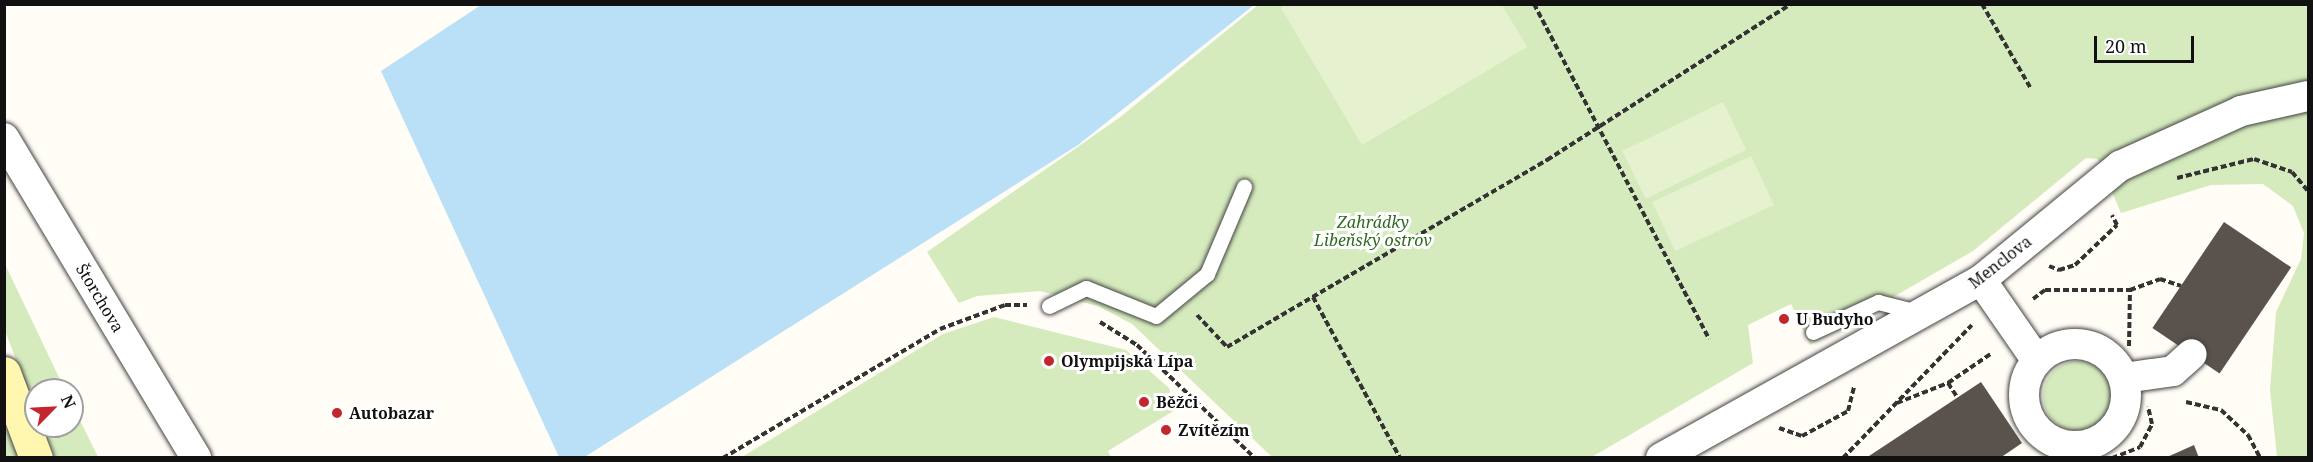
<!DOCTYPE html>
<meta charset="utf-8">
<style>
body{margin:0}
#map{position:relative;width:2313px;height:462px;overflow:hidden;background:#fffdf5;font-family:"Noto Serif",serif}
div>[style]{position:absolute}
.green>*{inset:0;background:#d5ebbd}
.round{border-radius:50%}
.pitch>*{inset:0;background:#e6f2cf;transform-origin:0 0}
.water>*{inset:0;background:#b9e0f7}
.building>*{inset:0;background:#5a524d;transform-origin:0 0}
.path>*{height:4px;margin-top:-2px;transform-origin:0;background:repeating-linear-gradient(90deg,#333 0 6px,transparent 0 9px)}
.roads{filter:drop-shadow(0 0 2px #444) drop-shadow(0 0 2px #444)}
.lane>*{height:15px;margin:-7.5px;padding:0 7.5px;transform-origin:7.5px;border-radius:7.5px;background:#fff}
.street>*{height:30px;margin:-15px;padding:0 15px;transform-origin:15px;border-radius:15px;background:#fff}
.street>.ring{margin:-15px;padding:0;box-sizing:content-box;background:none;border:30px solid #fff;border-radius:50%}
.secondary>*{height:33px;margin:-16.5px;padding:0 16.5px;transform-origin:16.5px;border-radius:16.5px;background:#fff6b0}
.dots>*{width:16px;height:16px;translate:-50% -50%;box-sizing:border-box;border:3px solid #fff;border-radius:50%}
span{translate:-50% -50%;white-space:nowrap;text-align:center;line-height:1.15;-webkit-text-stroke:6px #fff;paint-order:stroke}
.park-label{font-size:16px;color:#2f6b1f;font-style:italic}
.street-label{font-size:16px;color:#111}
.poi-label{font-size:16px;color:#111;font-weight:700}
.left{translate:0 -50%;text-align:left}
.frame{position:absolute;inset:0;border:6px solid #111;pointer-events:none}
.north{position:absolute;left:24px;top:378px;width:60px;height:60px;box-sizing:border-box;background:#fff;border:2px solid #a0a0a0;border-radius:50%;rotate:66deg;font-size:16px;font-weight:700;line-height:24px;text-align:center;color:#111}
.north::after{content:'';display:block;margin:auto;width:21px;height:27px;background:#c4262e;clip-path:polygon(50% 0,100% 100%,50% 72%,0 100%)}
.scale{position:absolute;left:2094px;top:36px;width:100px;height:27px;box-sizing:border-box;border:3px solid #111;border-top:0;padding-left:8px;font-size:18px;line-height:21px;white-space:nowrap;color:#111;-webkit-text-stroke:4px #fff;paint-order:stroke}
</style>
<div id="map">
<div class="green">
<div style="clip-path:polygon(1258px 5px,2308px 5px,2308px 457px,2277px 457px,2270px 390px,2276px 312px,2301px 259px,2304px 233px,2293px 206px,2263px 184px,2211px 185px,2121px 213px,2098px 159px,2086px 158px,1973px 251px,1810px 345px,1791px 304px,1748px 325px,1753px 363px,1590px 458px,1272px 457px,1132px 324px,1098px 306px,1040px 291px,977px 296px,959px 303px,927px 252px,1119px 118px)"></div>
<div style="clip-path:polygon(4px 262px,65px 390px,36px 390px,36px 411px,5px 331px)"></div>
<div style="clip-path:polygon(994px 317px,1126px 350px,1169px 388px,1175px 410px,1108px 451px,1111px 457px,742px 457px,943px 334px)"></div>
<div class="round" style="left:2043px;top:361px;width:70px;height:70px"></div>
<div style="clip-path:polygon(5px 404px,26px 457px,5px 457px)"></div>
<div style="clip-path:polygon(72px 404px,98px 457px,55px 457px,42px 426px,72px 426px)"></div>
</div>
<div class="pitch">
<div style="clip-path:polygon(1287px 4px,1502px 5px,1527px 47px,1362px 145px,1281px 8px)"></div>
<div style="left:1723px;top:102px;width:53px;height:112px;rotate:64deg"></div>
<div style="left:1751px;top:156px;width:54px;height:109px;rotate:65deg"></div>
</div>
<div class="water">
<div style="clip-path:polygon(481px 5px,481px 4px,1254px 5px,1078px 145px,583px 458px,559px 457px,381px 71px)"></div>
</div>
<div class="building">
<div style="left:2224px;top:222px;width:81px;height:128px;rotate:34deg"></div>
<div style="clip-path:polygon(1981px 382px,2022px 443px,2000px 458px,1866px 458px)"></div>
<div style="clip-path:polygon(2194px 445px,2199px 458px,2165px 458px)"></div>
</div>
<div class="path">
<div style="left:1534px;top:4px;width:378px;rotate:62.4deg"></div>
<div style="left:1982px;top:4px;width:98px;rotate:60deg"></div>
<div style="left:2177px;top:178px;width:79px;rotate:-13.9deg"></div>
<div style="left:2254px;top:159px;width:40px;rotate:18.9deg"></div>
<div style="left:2292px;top:172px;width:25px;rotate:50deg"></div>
<div style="left:2049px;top:266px;width:11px;rotate:22deg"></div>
<div style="left:2059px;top:270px;width:17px;rotate:-17deg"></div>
<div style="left:2075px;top:265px;width:58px;rotate:-43.6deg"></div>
<div style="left:2117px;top:225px;width:11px;rotate:-117deg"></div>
<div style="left:1313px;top:297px;width:183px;rotate:61.6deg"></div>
<div style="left:2033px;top:299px;width:15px;rotate:-37deg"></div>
<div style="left:2045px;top:290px;width:85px"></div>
<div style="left:2130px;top:290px;width:32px;rotate:-20deg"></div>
<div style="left:2160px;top:279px;width:22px;rotate:18deg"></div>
<div style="left:1197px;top:315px;width:44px;rotate:46.8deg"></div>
<div style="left:1227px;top:347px;width:371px;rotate:-30.3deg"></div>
<div style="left:1547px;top:160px;width:290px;rotate:-32.6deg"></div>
<div style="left:1100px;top:322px;width:44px;rotate:31.9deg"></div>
<div style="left:1137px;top:345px;width:163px;rotate:43.8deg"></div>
<div style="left:2129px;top:346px;width:56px;rotate:-89deg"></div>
<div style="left:1948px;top:383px;width:17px;rotate:57deg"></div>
<div style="left:2186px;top:402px;width:36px;rotate:13deg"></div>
<div style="left:2221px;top:410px;width:37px;rotate:43deg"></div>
<div style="left:2248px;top:435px;width:26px;rotate:62deg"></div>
<div style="left:1897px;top:403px;width:55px;rotate:-21.4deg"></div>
<div style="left:1948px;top:383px;width:53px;rotate:-34.3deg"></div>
<div style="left:1779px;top:428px;width:24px;rotate:19deg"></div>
<div style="left:1802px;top:436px;width:52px;rotate:-28.5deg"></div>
<div style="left:1848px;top:411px;width:25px;rotate:-76deg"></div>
<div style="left:2072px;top:446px;width:13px;rotate:72deg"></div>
<div style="left:723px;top:458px;width:252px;rotate:-30.7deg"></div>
<div style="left:940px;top:329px;width:69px;rotate:-20.3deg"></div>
<div style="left:1005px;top:305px;width:22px"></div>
<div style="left:1843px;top:458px;width:185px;rotate:-45.9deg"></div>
<div style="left:2112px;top:458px;width:30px;rotate:-21deg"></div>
<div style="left:2140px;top:447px;width:26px;rotate:-62deg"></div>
<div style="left:2152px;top:424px;width:18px;rotate:-103deg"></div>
</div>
<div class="roads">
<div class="lane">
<div style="left:1049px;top:306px;width:41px;rotate:-25.9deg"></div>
<div style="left:1086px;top:288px;width:75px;rotate:21.8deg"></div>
<div style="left:1156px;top:316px;width:66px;rotate:-39.5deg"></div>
<div style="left:1207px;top:274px;width:95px;rotate:-67deg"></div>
<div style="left:1813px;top:332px;width:72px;rotate:-24.8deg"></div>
<div style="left:1878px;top:302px;width:44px;rotate:14.3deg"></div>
</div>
<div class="street">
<div style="left:4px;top:138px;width:373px;rotate:59deg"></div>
<div style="left:1981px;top:280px;width:98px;rotate:55.3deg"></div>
<div class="ring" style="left:2024px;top:344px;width:72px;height:72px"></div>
<div style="left:2124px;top:378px;width:49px;rotate:-8.1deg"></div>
<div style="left:2173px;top:371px;width:25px;rotate:-42deg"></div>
<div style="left:1661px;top:458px;width:366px;rotate:-29.1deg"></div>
<div style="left:1981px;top:280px;width:180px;rotate:-39.4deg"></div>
<div style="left:2120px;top:166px;width:133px;rotate:-24.4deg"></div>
<div style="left:2241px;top:111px;width:69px;rotate:-12.6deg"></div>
</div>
<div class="secondary">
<div style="left:4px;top:373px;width:91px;rotate:69.4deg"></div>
</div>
</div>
<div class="dots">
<div style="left:1784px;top:319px;background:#c4262e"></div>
<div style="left:1049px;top:361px;background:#c4262e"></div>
<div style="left:1144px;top:402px;background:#c4262e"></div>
<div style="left:337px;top:413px;background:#c4262e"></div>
<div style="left:1166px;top:430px;background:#c4262e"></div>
</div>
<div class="park-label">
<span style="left:1373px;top:231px">Zahrádky<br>Libeňský ostrov</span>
</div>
<div class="street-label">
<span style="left:2000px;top:262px;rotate:-38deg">Menclova</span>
<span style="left:100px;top:298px;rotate:59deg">Štorchova</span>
</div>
<div class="poi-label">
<span class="left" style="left:1796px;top:319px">U Budyho</span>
<span class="left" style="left:1061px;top:361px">Olympijská Lípa</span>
<span class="left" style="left:1156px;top:402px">Běžci</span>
<span class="left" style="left:349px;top:413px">Autobazar</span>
<span class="left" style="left:1178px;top:430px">Zvítězím</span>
</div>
<div class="frame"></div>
<div class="north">N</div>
<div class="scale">20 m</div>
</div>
